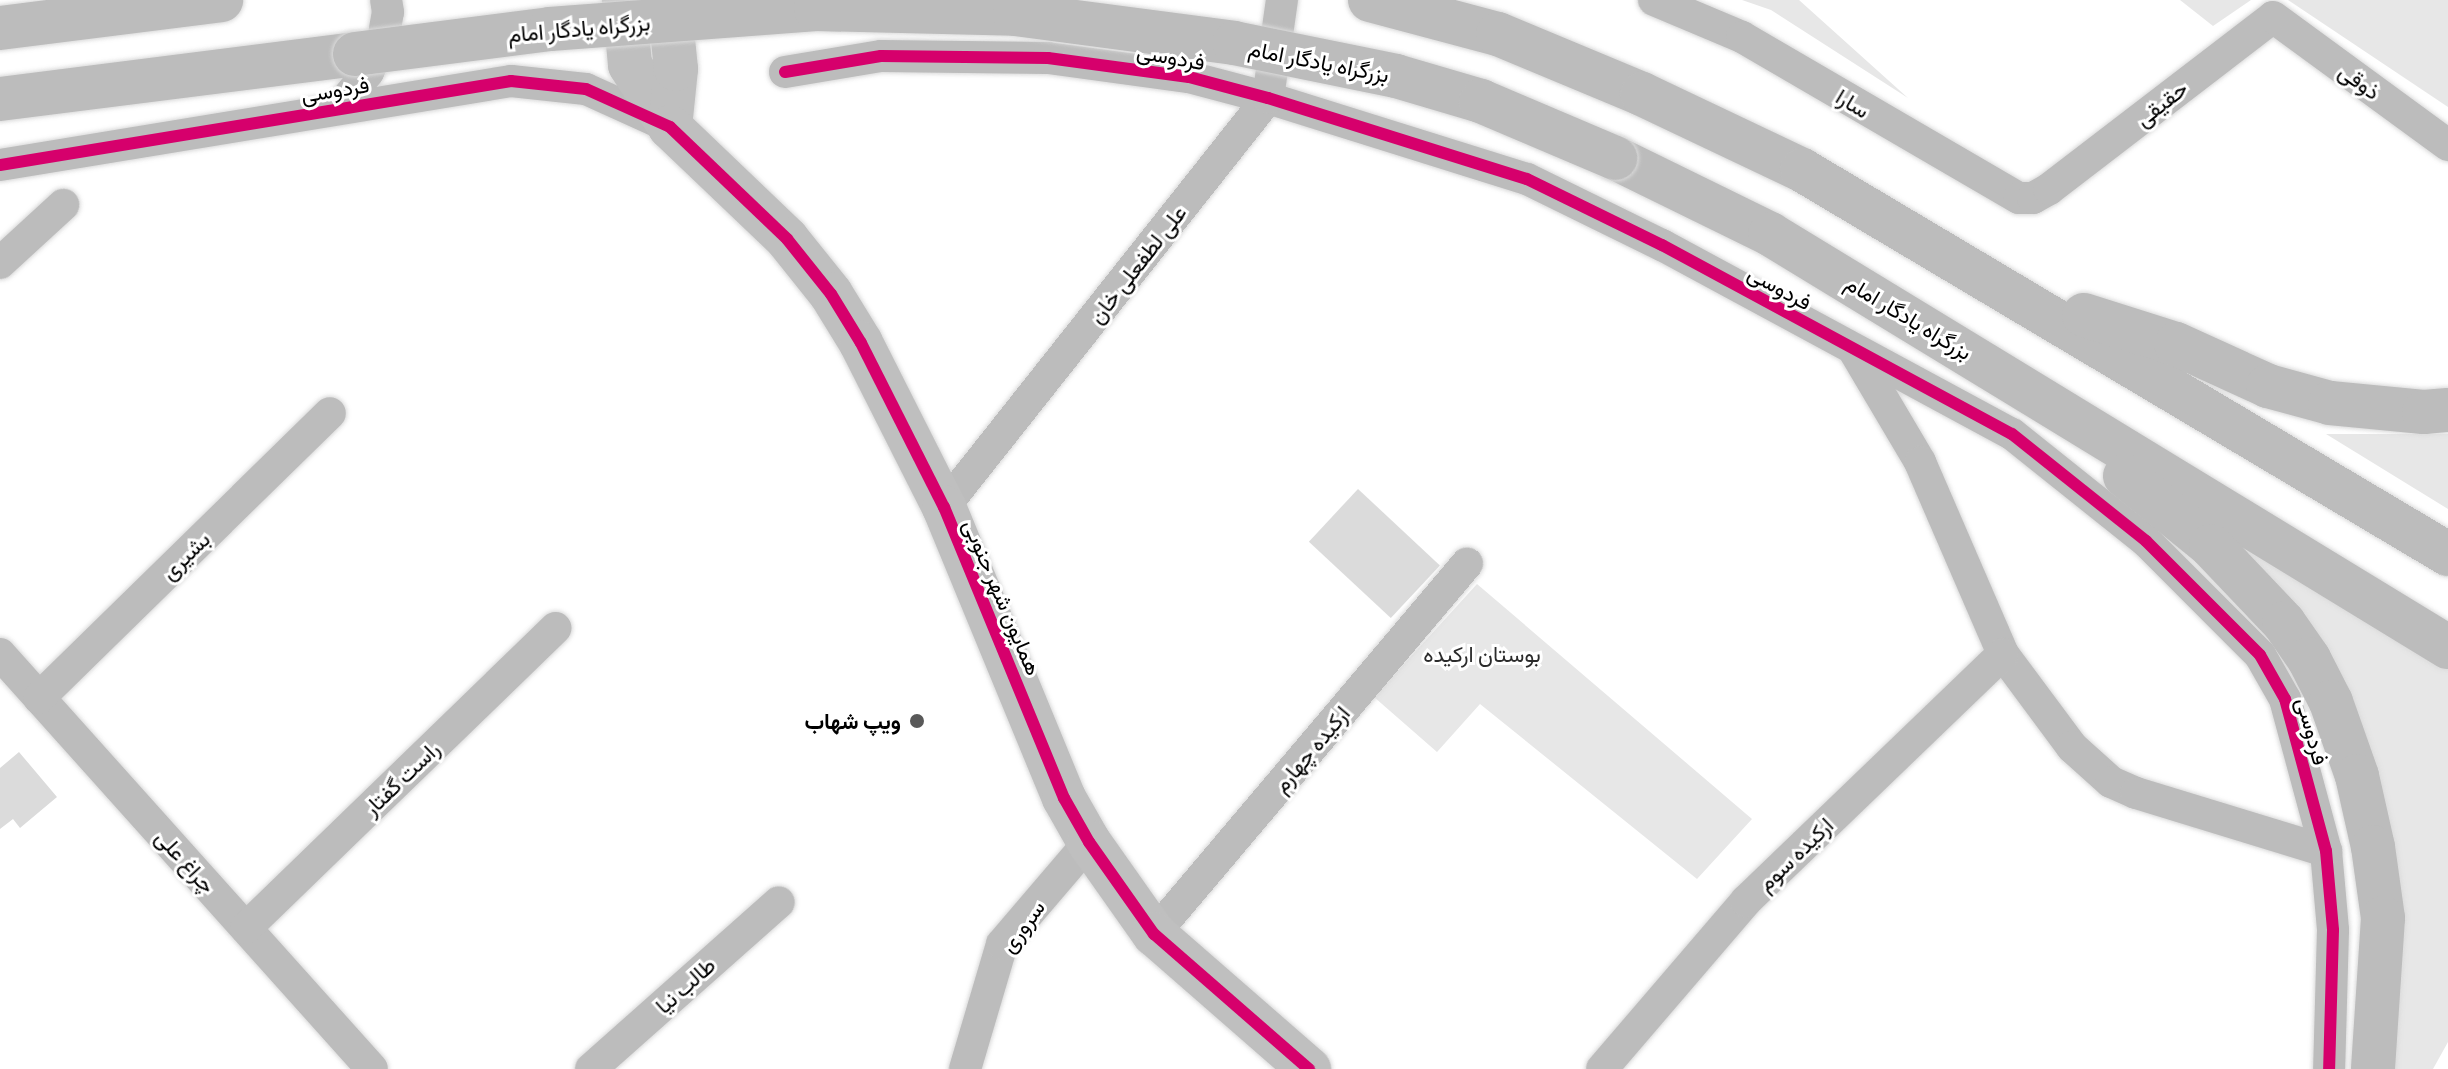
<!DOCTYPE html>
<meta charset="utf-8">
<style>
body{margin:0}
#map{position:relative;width:2448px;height:1069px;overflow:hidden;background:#fff;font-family:Barlow,Vazirmatn,sans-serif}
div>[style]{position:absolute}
.green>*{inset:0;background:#e7e7e7}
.building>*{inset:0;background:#dbdbdb;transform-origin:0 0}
.roads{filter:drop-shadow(0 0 2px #dbdbdb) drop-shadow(0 0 2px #dbdbdb)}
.street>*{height:32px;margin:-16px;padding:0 16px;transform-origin:16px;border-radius:16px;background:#bcbcbc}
.secondary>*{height:44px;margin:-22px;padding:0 22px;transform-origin:22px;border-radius:22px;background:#bfbfbf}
.highway>*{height:44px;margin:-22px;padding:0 22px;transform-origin:22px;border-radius:22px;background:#bcbcbc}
.bridges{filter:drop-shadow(0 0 2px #dbdbdb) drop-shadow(0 0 2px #dbdbdb)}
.highway-bridge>*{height:44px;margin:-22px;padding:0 22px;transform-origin:22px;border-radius:22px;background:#bcbcbc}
.cycleway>*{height:12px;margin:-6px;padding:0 6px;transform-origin:6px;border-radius:6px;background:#d6006c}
.dots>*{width:22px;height:22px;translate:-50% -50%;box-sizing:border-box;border:4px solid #fff;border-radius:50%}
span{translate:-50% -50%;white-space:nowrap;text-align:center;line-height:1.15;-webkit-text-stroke:6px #fff;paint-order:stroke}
.street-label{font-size:22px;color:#000}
.park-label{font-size:22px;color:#2b2b2b}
.poi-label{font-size:22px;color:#000;font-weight:700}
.right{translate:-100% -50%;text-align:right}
</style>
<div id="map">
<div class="green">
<div style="clip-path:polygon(1742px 0,1799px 0,1908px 98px,1771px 10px)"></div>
<div style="clip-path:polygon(2180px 0,2251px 0,2213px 26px)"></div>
<div style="clip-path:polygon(2288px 0,2448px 0,2448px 107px)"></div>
<div style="clip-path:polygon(2326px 434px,2448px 434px,2448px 509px)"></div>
<div style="clip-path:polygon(2200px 517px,2448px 669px,2448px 1042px,2433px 1069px,2383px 1069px,2387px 814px)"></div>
<div style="clip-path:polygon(1477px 584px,1752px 819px,1697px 879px,1480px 704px,1437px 752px,1374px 697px)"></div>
</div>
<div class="building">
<div style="left:1358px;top:489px;width:112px;height:72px;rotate:43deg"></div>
<div style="clip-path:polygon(19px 752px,57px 797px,20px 828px,13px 819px,0 829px,0 768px)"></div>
</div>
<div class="roads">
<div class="street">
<div style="left:1654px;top:0;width:95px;rotate:22.8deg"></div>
<div style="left:1742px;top:37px;width:320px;rotate:30.2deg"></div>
<div style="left:2019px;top:198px;width:14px"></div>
<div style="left:2033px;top:198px;width:18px;rotate:-29deg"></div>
<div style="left:2049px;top:189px;width:282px;rotate:-37.5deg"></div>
<div style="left:2273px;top:17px;width:217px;rotate:36.2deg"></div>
<div style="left:785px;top:72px;width:97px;rotate:-9.5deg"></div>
<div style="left:881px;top:56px;width:167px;rotate:0.7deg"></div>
<div style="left:1048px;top:58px;width:142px;rotate:7.7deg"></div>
<div style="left:1189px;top:77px;width:82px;rotate:14.9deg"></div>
<div style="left:1268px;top:98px;width:271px;rotate:17.4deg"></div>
<div style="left:1527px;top:179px;width:150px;rotate:26.1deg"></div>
<div style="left:1662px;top:245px;width:398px;rotate:28.4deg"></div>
<div style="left:2012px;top:434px;width:171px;rotate:38.6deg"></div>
<div style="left:2146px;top:541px;width:161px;rotate:45deg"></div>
<div style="left:2260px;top:655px;width:51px;rotate:60.4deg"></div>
<div style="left:2285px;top:699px;width:157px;rotate:74.9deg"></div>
<div style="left:2326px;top:851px;width:79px;rotate:84.9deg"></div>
<div style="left:2333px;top:930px;width:139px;rotate:91.6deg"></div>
<div style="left:340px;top:107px;width:45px;rotate:-51.3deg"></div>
<div style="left:368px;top:72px;width:35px;rotate:-65deg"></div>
<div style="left:383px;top:40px;width:28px;rotate:-80deg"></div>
<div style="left:388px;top:12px;width:12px;rotate:-99deg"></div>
<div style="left:0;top:165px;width:518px;rotate:-9.33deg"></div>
<div style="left:511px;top:81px;width:75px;rotate:6.1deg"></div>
<div style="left:586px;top:89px;width:92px;rotate:24.3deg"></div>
<div style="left:0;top:263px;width:86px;rotate:-42.6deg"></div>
<div style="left:1855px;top:352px;width:128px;rotate:59.4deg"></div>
<div style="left:1920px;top:462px;width:209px;rotate:66.6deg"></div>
<div style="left:2003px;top:654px;width:116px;rotate:53.4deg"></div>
<div style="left:2072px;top:747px;width:52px;rotate:41.9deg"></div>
<div style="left:2111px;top:782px;width:27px;rotate:24deg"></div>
<div style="left:2136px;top:793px;width:199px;rotate:17deg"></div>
<div style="left:944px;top:507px;width:522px;rotate:-51.61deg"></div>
<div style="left:1268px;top:98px;width:99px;rotate:-81.9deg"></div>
<div style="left:0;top:654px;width:557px;rotate:48.13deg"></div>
<div style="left:39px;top:698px;width:407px;rotate:-44.4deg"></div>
<div style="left:246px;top:928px;width:431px;rotate:-44.1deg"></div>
<div style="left:1154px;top:934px;width:485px;rotate:-49.8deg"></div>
<div style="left:591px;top:1069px;width:251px;rotate:-41.6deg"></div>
<div style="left:965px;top:1069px;width:130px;rotate:-73.5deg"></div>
<div style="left:1002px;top:944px;width:134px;rotate:-49.5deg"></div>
<div style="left:1602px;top:1069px;width:221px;rotate:-49.4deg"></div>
<div style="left:1746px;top:901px;width:356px;rotate:-43.9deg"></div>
</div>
<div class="secondary">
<div style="left:624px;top:0;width:65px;rotate:84.7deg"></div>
<div style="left:630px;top:65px;width:74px;rotate:57.2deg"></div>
<div style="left:670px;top:127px;width:58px;rotate:-84.1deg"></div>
<div style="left:676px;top:69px;width:69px;rotate:-95.8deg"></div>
<div style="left:670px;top:127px;width:162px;rotate:43.7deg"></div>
<div style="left:787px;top:239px;width:70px;rotate:51.3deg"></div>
<div style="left:831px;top:294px;width:57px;rotate:58.5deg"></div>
<div style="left:861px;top:343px;width:184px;rotate:63.2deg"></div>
<div style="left:944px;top:507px;width:315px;rotate:67.6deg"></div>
<div style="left:1064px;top:798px;width:51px;rotate:60.4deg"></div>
<div style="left:1089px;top:842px;width:113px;rotate:54.8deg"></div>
<div style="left:1154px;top:934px;width:206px;rotate:41.1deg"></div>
</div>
<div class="highway">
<div style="left:1370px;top:0;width:132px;rotate:14.9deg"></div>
<div style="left:1498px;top:34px;width:156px;rotate:22.6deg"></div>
<div style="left:1642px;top:94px;width:177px;rotate:25.4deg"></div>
<div style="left:1802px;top:170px;width:752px;rotate:30.73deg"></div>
<div style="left:0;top:28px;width:223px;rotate:-7.2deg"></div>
<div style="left:0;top:99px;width:358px;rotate:-7.2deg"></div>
<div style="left:1615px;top:158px;width:173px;rotate:26.1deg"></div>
<div style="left:1770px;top:234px;width:794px;rotate:31.35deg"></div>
<div style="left:2084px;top:315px;width:96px;rotate:17.5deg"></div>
<div style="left:2176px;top:344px;width:101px;rotate:24.5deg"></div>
<div style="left:2268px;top:386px;width:64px;rotate:15.3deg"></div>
<div style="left:2330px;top:403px;width:94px;rotate:5.5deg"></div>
<div style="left:2424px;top:412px;width:24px;rotate:-5deg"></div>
<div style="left:2125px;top:476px;width:111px;rotate:39.1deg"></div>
<div style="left:2211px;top:546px;width:106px;rotate:46.5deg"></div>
<div style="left:2284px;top:623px;width:44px;rotate:55.2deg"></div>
<div style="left:2309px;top:659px;width:48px;rotate:62.9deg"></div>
<div style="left:2331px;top:702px;width:78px;rotate:70.6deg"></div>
<div style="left:2357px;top:776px;width:73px;rotate:77.3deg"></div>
<div style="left:2373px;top:847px;width:72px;rotate:82deg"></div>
<div style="left:2383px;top:918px;width:151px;rotate:93.8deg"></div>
</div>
</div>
<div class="bridges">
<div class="highway-bridge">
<div style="left:355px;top:54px;width:197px;rotate:-7.3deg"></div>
<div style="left:550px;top:29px;width:267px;rotate:-4.3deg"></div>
<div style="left:816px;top:9px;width:199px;rotate:1.4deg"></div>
<div style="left:1015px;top:14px;width:221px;rotate:7.5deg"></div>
<div style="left:1234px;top:43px;width:165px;rotate:11.5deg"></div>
<div style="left:1396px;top:76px;width:89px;rotate:16.4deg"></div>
<div style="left:1481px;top:101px;width:146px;rotate:23deg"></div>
</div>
</div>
<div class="cycleway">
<div style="left:785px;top:72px;width:97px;rotate:-9.5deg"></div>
<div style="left:881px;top:56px;width:167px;rotate:0.7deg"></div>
<div style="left:1048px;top:58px;width:142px;rotate:7.7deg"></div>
<div style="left:1189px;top:77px;width:82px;rotate:14.9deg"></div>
<div style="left:1268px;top:98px;width:271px;rotate:17.4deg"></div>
<div style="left:1527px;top:179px;width:150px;rotate:26.1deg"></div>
<div style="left:1662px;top:245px;width:398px;rotate:28.4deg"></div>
<div style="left:2012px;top:434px;width:171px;rotate:38.6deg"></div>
<div style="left:2146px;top:541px;width:161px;rotate:45deg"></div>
<div style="left:2260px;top:655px;width:51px;rotate:60.4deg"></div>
<div style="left:2285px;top:699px;width:157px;rotate:74.9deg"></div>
<div style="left:2326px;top:851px;width:79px;rotate:84.9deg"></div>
<div style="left:2333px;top:930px;width:139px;rotate:91.6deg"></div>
<div style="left:0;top:165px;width:518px;rotate:-9.33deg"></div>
<div style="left:511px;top:81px;width:75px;rotate:6.1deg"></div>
<div style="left:586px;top:89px;width:92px;rotate:24.3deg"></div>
<div style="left:670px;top:127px;width:162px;rotate:43.7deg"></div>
<div style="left:787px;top:239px;width:70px;rotate:51.3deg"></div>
<div style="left:831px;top:294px;width:57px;rotate:58.5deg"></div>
<div style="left:861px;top:343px;width:184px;rotate:63.2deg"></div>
<div style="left:944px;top:507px;width:315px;rotate:67.6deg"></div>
<div style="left:1064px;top:798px;width:51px;rotate:60.4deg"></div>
<div style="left:1089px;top:842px;width:113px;rotate:54.8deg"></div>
<div style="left:1154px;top:934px;width:206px;rotate:41.1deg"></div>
</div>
<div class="dots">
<div style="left:917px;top:721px;background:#595959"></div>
</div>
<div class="street-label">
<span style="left:579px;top:28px;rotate:-5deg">بزرگراه یادگار امام</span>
<span style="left:1171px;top:56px;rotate:10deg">فردوسی</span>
<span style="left:1319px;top:61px;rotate:11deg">بزرگراه یادگار امام</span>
<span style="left:2360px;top:81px;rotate:36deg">ذوقی</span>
<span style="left:335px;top:89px;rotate:-9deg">فردوسی</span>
<span style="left:1853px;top:103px;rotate:31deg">سارا</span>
<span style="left:2161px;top:103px;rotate:-38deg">حقیقی</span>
<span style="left:1137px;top:264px;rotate:-52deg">علی لطفعلی خان</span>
<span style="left:1780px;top:287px;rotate:29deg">فردوسی</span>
<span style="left:1909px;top:317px;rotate:31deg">بزرگراه یادگار امام</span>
<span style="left:185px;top:555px;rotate:-44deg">بشیری</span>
<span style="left:1003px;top:597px;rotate:67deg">همایون‌ شهر جنوبی</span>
<span style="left:2313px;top:731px;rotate:75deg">فردوسی</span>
<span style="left:1311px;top:749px;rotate:-50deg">ارکیده چهارم</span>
<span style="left:401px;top:778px;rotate:-44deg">راست گفتار</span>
<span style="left:1795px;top:854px;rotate:-44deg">ارکیده سوم</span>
<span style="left:186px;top:861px;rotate:48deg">چراغ‌ علی</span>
<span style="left:1022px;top:926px;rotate:-54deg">سروری</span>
<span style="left:685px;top:985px;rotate:-42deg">طالب‌ نیا</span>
</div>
<div class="park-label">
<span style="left:1482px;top:654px">بوستان ارکیده</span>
</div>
<div class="poi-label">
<span class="right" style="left:901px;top:721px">ویپ شهاب</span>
</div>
</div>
